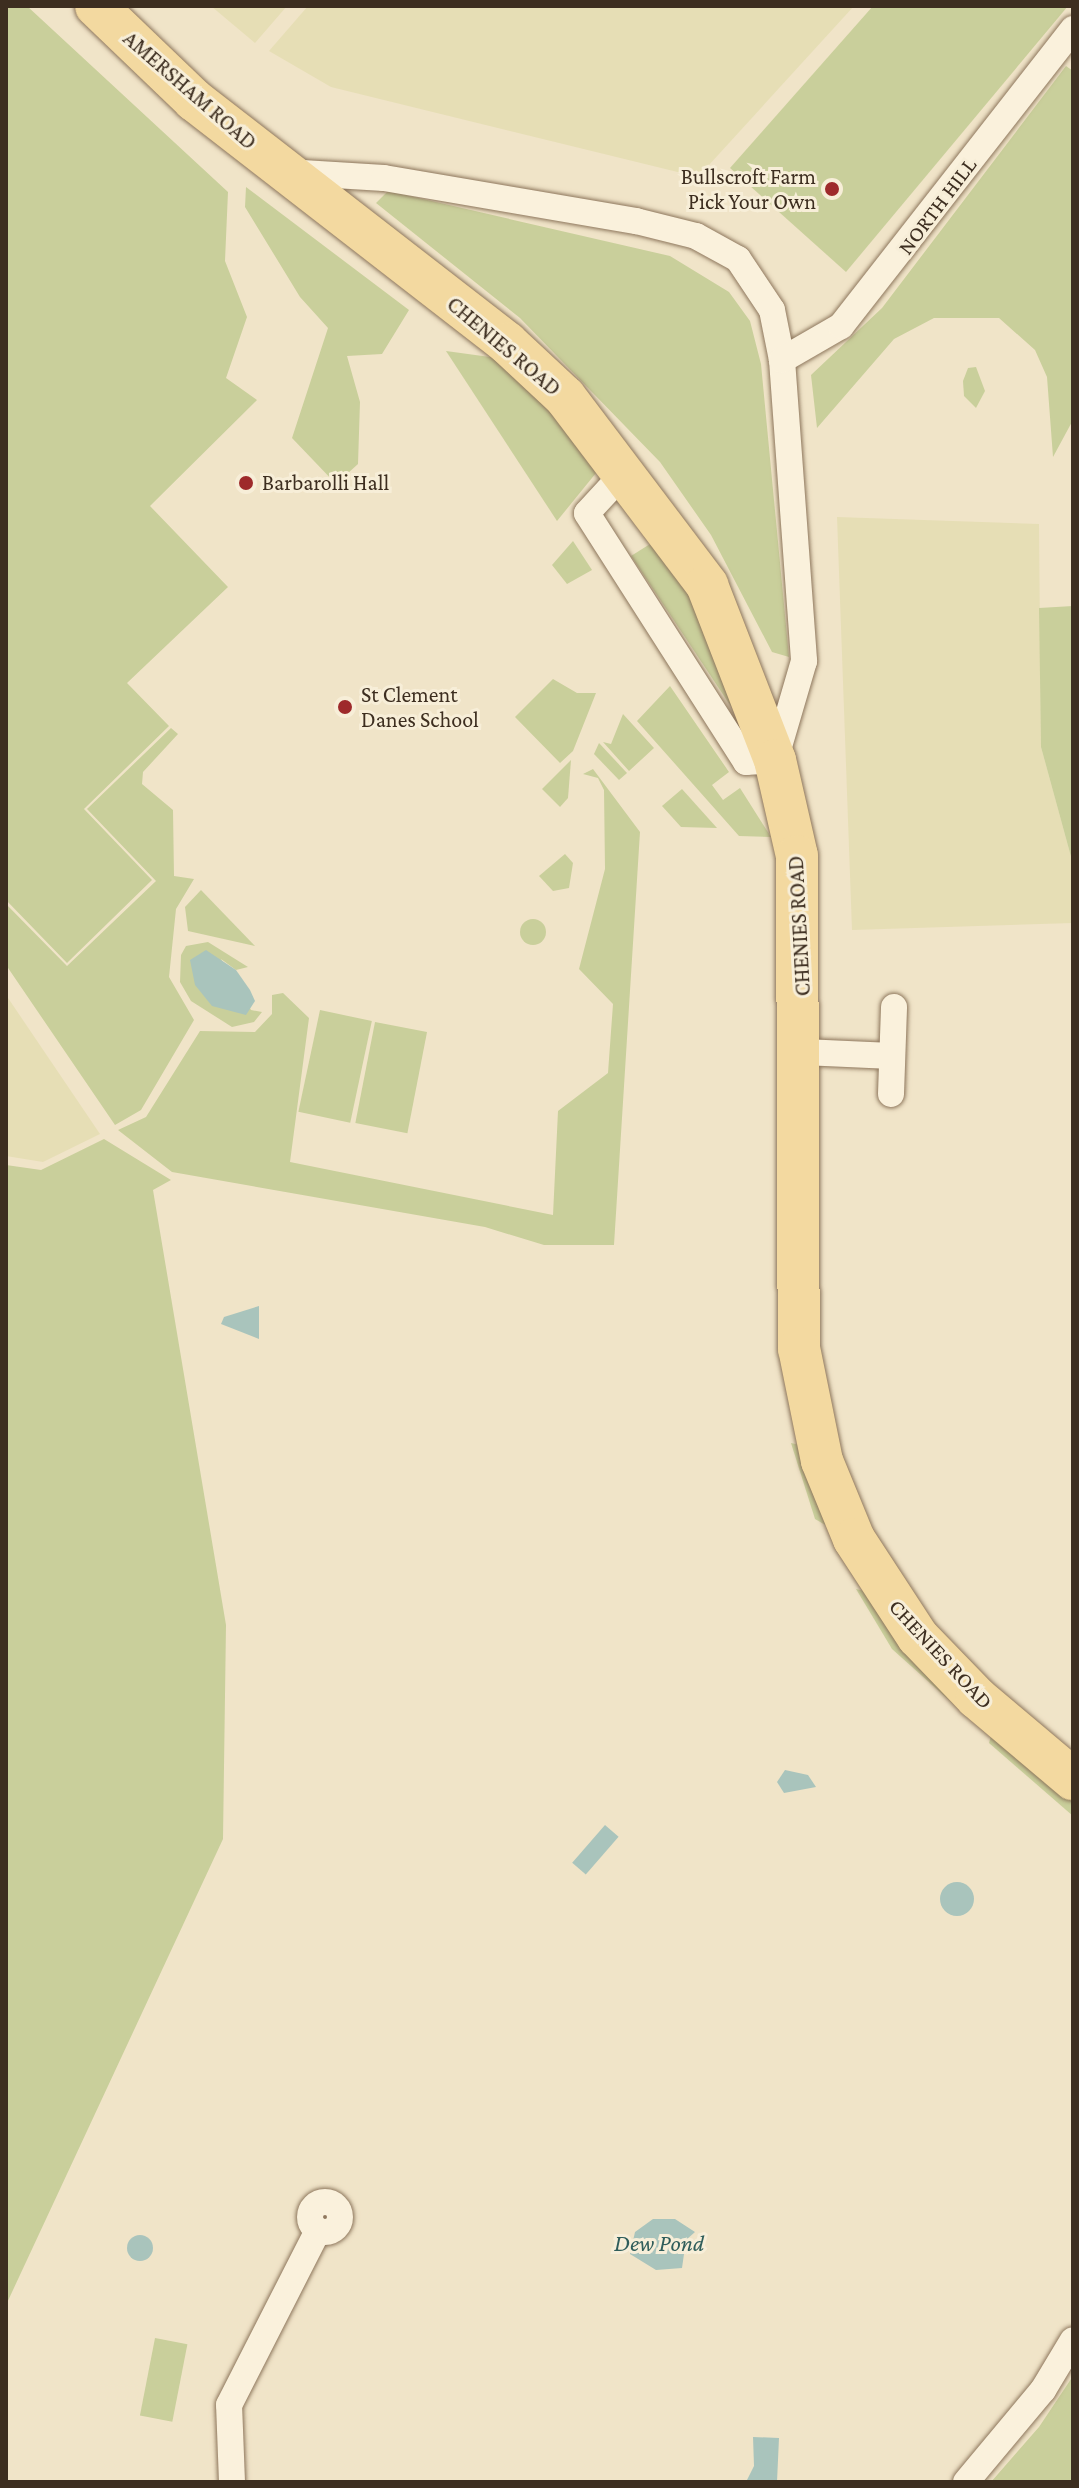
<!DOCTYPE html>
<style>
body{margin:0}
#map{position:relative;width:1079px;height:2488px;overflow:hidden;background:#f0e4c8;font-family:"Crimson Pro",serif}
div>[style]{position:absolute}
.farmland>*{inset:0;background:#e6deb5}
.green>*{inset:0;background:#c9cf9b;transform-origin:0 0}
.round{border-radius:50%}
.water>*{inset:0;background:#a9c4bc;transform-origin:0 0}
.roads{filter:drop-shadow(0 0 2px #8d765c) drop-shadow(0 0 2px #8d765c)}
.street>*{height:26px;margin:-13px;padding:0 13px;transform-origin:13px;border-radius:13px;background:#faf1dc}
.street>.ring{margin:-13px;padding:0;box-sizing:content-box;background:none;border:26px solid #faf1dc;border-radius:50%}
.primary>*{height:42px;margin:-21px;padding:0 21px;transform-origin:21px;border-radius:21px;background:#f3d9a0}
.dots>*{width:22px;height:22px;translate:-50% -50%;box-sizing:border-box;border:4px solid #f7eed8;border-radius:50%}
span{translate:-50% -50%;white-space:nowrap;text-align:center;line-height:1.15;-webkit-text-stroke:6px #f7eed8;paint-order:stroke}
.street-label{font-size:22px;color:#3d2e20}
.poi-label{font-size:22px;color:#3d2e20}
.right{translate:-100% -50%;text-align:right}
.left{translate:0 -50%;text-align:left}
.water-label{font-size:24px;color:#2f5d5a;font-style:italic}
.frame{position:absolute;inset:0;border:8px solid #3d2e20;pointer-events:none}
</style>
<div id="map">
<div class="farmland">
<div style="clip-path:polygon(211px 6px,287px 6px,255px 43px)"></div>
<div style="clip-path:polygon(308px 6px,854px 6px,698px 177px,331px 87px,269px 51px)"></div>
<div style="clip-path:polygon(837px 517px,1039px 524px,1041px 747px,1073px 864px,1073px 923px,852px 930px)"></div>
<div style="clip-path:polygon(6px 995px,100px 1134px,43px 1162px,6px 1156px)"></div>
</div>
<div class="green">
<div style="clip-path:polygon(6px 6px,27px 6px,228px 192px,225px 261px,247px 317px,226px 378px,257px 400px,150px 506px,228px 587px,127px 683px,169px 726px,84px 809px,152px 880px,67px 963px,6px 900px)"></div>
<div style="clip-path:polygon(873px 6px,1068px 6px,846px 272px,730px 168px)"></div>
<div style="clip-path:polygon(1066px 66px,1073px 71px,1073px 420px,1053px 457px,1047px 377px,1035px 350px,999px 318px,934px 318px,894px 339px,817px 428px,811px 375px,882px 308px)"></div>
<div style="clip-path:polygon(246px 187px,409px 310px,382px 354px,347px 356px,360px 402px,358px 464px,336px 484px,292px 438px,328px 328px,300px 297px,245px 207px)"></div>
<div style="clip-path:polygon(388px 191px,670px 256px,729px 292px,750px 321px,761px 364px,789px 657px,772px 652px,711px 535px,660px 462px,520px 318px,376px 203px)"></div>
<div style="clip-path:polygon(446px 351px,497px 358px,574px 433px,596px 473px,557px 521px)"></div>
<div style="clip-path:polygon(976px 367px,985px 391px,976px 408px,964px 396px,963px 381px,968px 368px)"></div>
<div style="clip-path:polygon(658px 539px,699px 609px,742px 723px,631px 556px)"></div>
<div style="clip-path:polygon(573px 541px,592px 570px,567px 584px,552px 565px)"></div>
<div style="clip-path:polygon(1073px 606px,1073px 864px,1041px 747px,1039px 608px)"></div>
<div style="clip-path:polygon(553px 679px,577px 693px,596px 693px,573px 751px,560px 763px,515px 717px)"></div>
<div style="clip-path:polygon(670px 686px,729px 772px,712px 785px,723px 800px,740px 788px,771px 837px,739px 836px,637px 721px)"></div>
<div style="clip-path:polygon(623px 714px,654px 748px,629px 771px,603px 742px,611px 744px)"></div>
<div style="clip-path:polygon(171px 728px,178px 734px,143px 772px,142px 784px,173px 810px,174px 876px,194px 879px,176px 909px,169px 977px,194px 1020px,141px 1110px,115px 1125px,6px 965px,6px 904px,67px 966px,156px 881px,87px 809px)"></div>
<div style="clip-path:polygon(599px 743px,627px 773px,619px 780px,594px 754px)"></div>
<div style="clip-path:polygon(571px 760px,568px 798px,560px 807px,542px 789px)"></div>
<div style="clip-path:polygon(593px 769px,640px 832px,614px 1245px,544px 1245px,485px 1227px,172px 1172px,118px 1130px,146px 1117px,200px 1031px,255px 1032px,272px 1014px,272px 995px,283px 993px,309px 1018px,290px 1162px,553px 1215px,558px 1111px,608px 1073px,613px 1004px,579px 969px,605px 869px,604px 790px,598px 778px,583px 774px)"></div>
<div style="clip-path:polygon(682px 789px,717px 828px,681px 827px,662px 806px)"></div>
<div style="clip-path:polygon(565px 854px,573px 863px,569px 888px,553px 891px,539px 876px)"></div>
<div style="clip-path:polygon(201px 890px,255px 946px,188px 931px,185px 907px)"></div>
<div class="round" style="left:520px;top:919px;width:26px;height:26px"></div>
<div style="clip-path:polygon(208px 942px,248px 967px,236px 970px,221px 959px,251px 1010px,262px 1012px,254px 1022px,232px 1027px,191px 1001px,180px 982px,181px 955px,186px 946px)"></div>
<div style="left:320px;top:1010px;width:53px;height:104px;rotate:12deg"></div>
<div style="left:375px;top:1022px;width:53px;height:103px;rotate:11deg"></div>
<div style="clip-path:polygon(104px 1139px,171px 1180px,153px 1190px,226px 1625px,223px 1839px,6px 2305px,6px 1165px,41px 1170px)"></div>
<div style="clip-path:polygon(791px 1443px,804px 1446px,834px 1530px,815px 1519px)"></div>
<div style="clip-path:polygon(856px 1589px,870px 1592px,959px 1709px,892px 1649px)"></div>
<div style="clip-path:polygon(991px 1736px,1073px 1797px,1073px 1816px,989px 1743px)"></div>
<div style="left:155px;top:2338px;width:33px;height:79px;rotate:11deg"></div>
<div style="clip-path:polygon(1073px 2376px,1073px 2482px,991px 2482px,1039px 2427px)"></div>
</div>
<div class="water">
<div style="clip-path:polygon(206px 950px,236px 970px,250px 990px,255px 1001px,246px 1015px,212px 1006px,195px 985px,190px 960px)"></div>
<div style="clip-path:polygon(259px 1306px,259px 1339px,221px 1324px,224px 1317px)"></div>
<div style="clip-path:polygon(785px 1770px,808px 1775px,816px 1787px,784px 1793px,777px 1782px)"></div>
<div style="left:605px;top:1825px;width:18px;height:50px;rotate:41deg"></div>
<div class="round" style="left:940px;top:1882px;width:34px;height:34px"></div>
<div style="clip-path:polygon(653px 2219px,675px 2219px,695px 2232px,686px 2240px,682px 2268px,656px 2270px,630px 2254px,635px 2232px)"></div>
<div class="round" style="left:127px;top:2235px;width:26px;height:26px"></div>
<div style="clip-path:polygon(753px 2437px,779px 2438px,777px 2482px,746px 2482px,754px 2466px)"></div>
</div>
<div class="roads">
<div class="street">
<div style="left:286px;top:172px;width:98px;rotate:3.5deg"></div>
<div style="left:384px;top:178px;width:256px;rotate:9.7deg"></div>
<div style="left:636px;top:221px;width:62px;rotate:14deg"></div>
<div style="left:696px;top:236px;width:48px;rotate:28.7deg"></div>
<div style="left:738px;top:259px;width:61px;rotate:56.3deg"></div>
<div style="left:772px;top:310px;width:51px;rotate:78.7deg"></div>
<div style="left:782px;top:360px;width:302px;rotate:85.8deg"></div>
<div style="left:804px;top:661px;width:103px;rotate:106.3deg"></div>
<div style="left:775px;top:760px;width:29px;rotate:176deg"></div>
<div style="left:746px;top:762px;width:295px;rotate:-122.6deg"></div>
<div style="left:587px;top:513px;width:56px;rotate:-47.2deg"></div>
<div style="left:782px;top:360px;width:68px;rotate:-30deg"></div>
<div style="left:841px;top:326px;width:377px;rotate:-52deg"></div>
<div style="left:803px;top:1052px;width:89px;rotate:2.6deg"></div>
<div style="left:891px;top:1094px;width:87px;rotate:-88deg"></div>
<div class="ring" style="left:310px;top:2202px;width:4px;height:4px"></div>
<div style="left:232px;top:2482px;width:77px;rotate:-92.2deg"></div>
<div style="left:229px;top:2405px;width:196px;rotate:-63deg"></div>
<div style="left:966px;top:2482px;width:120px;rotate:-50.1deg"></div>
<div style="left:1043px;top:2390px;width:58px;rotate:-59deg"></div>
</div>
<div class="primary">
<div style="left:96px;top:6px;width:136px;rotate:43.8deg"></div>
<div style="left:194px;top:100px;width:396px;rotate:37.8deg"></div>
<div style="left:507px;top:343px;width:79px;rotate:43deg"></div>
<div style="left:565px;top:397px;width:236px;rotate:52.9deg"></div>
<div style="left:707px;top:585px;width:188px;rotate:68.8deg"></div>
<div style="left:775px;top:760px;width:98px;rotate:77.1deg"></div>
<div style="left:797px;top:856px;width:492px;rotate:89.8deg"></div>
<div style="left:799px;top:1348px;width:115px;rotate:78.5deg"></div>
<div style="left:822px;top:1461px;width:84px;rotate:67.7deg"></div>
<div style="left:854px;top:1539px;width:117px;rotate:56.9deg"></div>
<div style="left:918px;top:1637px;width:85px;rotate:46deg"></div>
<div style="left:977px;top:1698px;width:126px;rotate:40.2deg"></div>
</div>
</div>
<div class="dots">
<div style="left:832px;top:189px;background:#9e2a2b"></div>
<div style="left:246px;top:483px;background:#9e2a2b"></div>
<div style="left:345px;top:707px;background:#9e2a2b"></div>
</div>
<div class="street-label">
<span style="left:190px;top:90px;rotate:41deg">AMERSHAM ROAD</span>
<span style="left:937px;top:206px;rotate:-53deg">NORTH HILL</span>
<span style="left:504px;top:346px;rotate:40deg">CHENIES ROAD</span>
<span style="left:799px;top:926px;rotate:-93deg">CHENIES ROAD</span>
<span style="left:941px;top:1654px;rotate:47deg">CHENIES ROAD</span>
</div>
<div class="poi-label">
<span class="right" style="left:816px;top:189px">Bullscroft Farm<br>Pick Your Own</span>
<span class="left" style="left:262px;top:483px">Barbarolli Hall</span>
<span class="left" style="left:361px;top:707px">St Clement<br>Danes School</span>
</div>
<div class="water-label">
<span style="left:659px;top:2243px">Dew Pond</span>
</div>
<div class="frame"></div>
</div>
